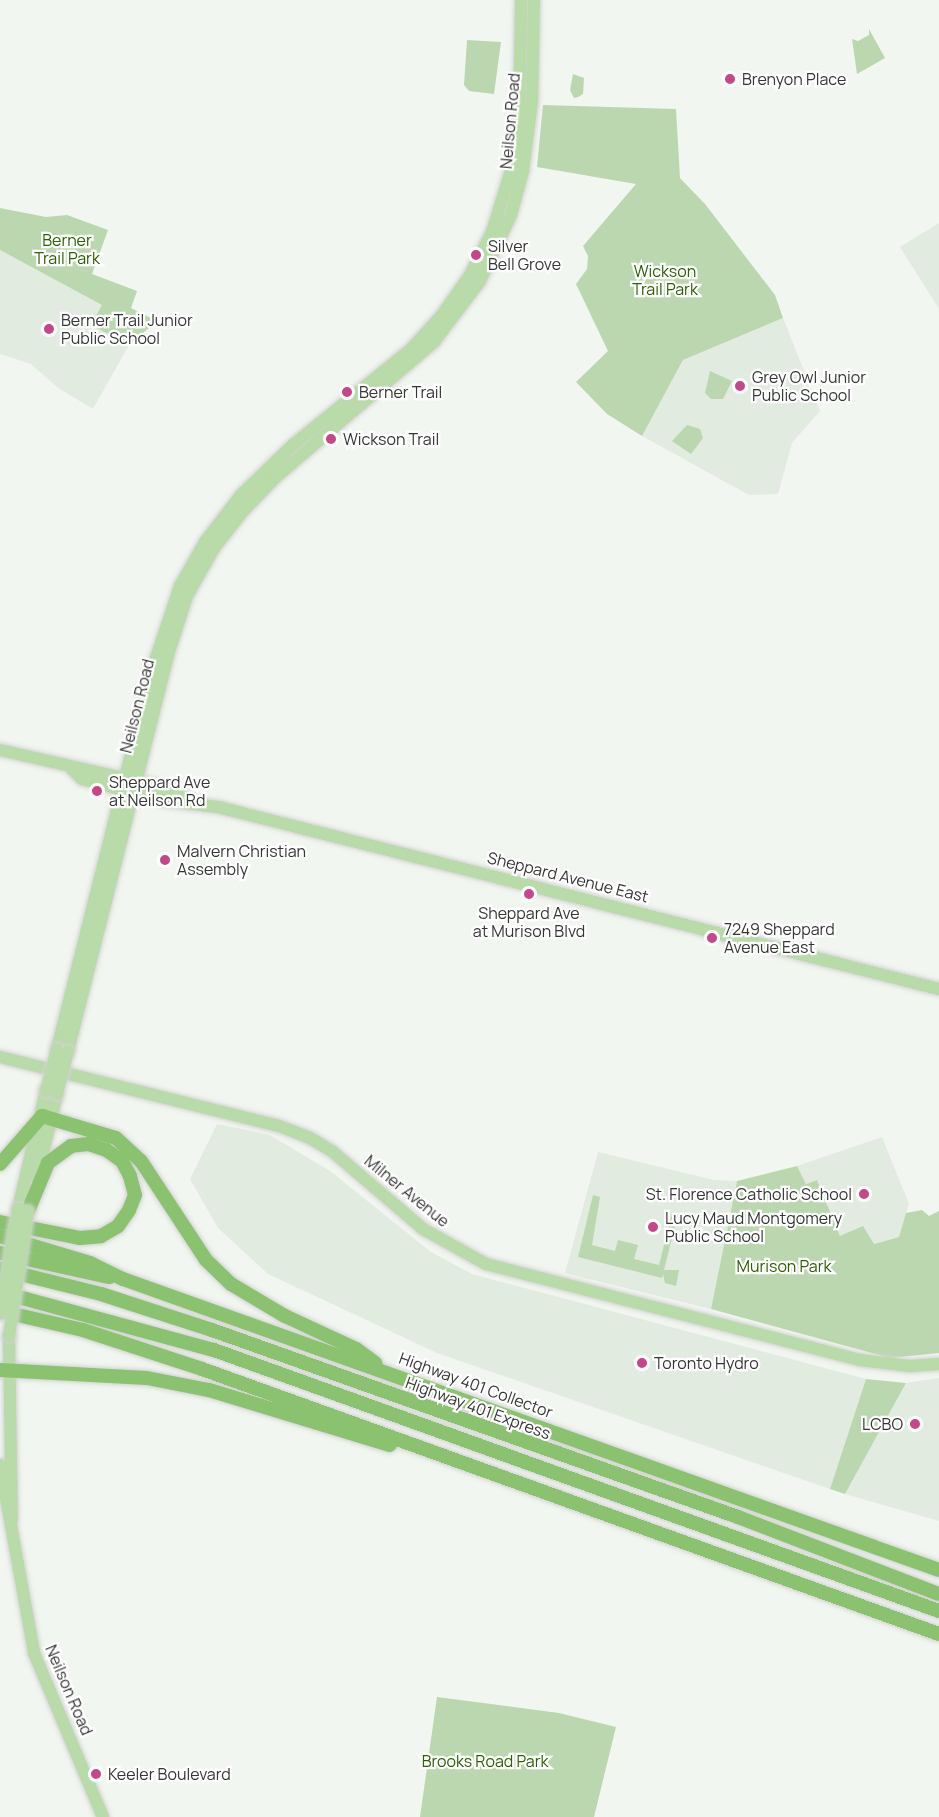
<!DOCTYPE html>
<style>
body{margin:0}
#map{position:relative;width:939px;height:1817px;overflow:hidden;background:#f2f6f0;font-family:Manrope,sans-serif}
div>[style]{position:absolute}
.built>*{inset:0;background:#e2ebe0}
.green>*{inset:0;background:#bbd7af}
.roads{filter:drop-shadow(0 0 2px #d2d3d2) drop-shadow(0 0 2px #d2d3d2)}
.major>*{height:12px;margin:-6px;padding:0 6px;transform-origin:6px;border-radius:6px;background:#b9daa9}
.highway>*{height:14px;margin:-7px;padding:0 7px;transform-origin:7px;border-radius:7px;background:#8ac270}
.bridges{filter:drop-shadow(0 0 2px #d2d3d2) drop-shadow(0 0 2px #d2d3d2)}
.major-bridge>*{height:12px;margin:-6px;padding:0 6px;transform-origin:6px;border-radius:6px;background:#b9daa9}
.dots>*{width:16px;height:16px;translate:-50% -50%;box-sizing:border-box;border:3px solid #fff;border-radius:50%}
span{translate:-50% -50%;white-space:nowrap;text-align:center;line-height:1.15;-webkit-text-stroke:4.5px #fff;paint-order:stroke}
.poi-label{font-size:16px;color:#343634}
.left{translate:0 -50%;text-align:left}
.right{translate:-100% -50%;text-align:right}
.street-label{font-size:16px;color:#343634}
.park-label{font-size:16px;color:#2c5f04}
</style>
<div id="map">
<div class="built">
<div style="clip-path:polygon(939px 223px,939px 309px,900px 247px)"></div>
<div style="clip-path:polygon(0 250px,103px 305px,92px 325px,129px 345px,93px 409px,58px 388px,31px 364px,0 354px)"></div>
<div style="clip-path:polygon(783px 318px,820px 411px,792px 443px,778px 494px,749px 495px,642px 436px,683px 360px)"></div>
<div style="clip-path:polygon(217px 1124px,270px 1135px,330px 1171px,431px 1252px,472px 1274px,866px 1379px,830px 1489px,437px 1353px,268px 1274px,218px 1228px,190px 1179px)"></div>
<div style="clip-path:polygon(882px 1137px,909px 1204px,899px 1237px,874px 1244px,840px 1236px,817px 1180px,806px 1184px,797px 1166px)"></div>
<div style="clip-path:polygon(598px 1152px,714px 1180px,737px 1181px,711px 1309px,565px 1273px)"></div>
<div style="clip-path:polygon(939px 1378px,939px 1521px,845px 1494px,906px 1383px)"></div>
</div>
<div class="green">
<div style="clip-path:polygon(869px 29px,885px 58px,857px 74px,852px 39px,858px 41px,869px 35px)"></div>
<div style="clip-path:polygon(467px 40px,501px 42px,494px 94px,469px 91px,464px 85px)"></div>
<div style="clip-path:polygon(573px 74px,584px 78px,583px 94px,578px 97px,574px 98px,570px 90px)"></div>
<div style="clip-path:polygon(543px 105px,676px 109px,680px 178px,705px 204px,775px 295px,783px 318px,683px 360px,642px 436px,607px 414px,576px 382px,608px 351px,576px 284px,587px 269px,588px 256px,583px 246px,636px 184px,537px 167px)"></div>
<div style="clip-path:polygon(0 208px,46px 217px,67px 215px,108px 230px,92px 274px,137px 291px,131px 308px,157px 321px,129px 345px,91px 325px,102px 305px,0 250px)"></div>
<div style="clip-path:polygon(710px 371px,732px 381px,723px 399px,711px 399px,705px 393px)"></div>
<div style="clip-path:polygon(687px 425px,700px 429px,703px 438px,691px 454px,672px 441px)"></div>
<div style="clip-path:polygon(797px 1166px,806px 1184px,817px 1180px,840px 1236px,863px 1226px,874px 1244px,899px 1237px,906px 1213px,922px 1210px,929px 1216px,939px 1211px,939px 1353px,890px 1358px,711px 1309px,737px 1181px)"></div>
<div style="clip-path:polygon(593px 1195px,600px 1197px,592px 1245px,615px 1251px,618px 1240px,638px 1245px,634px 1259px,659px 1265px,672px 1213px,678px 1214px,664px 1270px,679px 1270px,676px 1286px,665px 1283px,663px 1274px,662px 1278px,578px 1257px)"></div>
<div style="clip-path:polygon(866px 1379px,906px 1383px,845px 1494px,830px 1489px)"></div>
<div style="clip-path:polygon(437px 1697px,559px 1713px,616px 1727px,594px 1817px,420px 1817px)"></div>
</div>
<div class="roads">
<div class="major">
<div style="left:0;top:750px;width:175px;rotate:12.8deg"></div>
<div style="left:171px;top:789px;width:20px;rotate:33deg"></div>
<div style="left:72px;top:769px;width:14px;rotate:45deg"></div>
<div style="left:82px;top:779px;width:31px;rotate:15deg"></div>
<div style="left:112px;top:787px;width:59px;rotate:13.8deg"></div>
<div style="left:169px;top:801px;width:49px;rotate:7deg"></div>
<div style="left:218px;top:807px;width:744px;rotate:14.17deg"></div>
<div style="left:57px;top:1049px;width:391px;rotate:-75.9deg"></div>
<div style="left:152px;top:670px;width:89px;rotate:-71.6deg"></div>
<div style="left:180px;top:586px;width:51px;rotate:-60.4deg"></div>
<div style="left:205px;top:542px;width:59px;rotate:-52.5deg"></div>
<div style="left:241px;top:495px;width:72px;rotate:-43.9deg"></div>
<div style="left:293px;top:445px;width:152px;rotate:-39.1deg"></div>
<div style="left:411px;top:349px;width:46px;rotate:-47.6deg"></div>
<div style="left:442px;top:315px;width:49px;rotate:-55deg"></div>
<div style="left:470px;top:275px;width:48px;rotate:-62.9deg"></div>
<div style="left:492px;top:232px;width:68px;rotate:-72.9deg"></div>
<div style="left:512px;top:167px;width:48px;rotate:-81.5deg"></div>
<div style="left:519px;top:120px;width:120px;rotate:-89deg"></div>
<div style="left:68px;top:1051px;width:408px;rotate:-75.8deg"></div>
<div style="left:168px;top:655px;width:62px;rotate:-72.1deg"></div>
<div style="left:187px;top:596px;width:55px;rotate:-60.6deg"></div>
<div style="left:214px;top:548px;width:47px;rotate:-51.9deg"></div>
<div style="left:243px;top:511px;width:47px;rotate:-45.9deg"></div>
<div style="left:276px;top:477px;width:208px;rotate:-40.5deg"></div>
<div style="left:434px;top:342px;width:76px;rotate:-53deg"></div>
<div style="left:480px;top:281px;width:73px;rotate:-64.8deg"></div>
<div style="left:511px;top:215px;width:46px;rotate:-74.7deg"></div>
<div style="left:523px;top:171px;width:70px;rotate:-82.6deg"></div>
<div style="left:532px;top:102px;width:102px;rotate:-88.9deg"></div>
<div style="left:0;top:1057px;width:287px;rotate:13.9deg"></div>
<div style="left:279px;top:1126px;width:33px;rotate:21deg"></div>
<div style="left:310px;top:1138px;width:27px;rotate:31deg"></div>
<div style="left:333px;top:1152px;width:118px;rotate:40.5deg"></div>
<div style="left:423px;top:1229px;width:72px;rotate:29.1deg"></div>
<div style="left:486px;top:1264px;width:386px;rotate:14.4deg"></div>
<div style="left:860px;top:1360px;width:50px;rotate:6.8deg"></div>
<div style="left:910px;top:1366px;width:29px;rotate:-4deg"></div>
<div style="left:37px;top:1178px;width:86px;rotate:-76.6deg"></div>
<div style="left:18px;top:1209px;width:121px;rotate:-76.7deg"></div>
<div style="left:9px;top:1336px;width:184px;rotate:89.1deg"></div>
<div style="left:0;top:1465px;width:191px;rotate:79.7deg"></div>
<div style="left:34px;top:1653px;width:178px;rotate:67.2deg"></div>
</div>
<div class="highway">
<div style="left:0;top:1164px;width:64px;rotate:-48.8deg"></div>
<div style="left:42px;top:1116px;width:77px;rotate:16.6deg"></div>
<div style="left:116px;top:1138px;width:34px;rotate:43deg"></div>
<div style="left:141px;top:1161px;width:118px;rotate:56.7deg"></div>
<div style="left:206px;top:1260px;width:35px;rotate:44deg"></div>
<div style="left:231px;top:1284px;width:63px;rotate:30.7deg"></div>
<div style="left:285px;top:1316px;width:78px;rotate:24.9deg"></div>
<div style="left:356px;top:1349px;width:24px;rotate:36deg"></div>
<div style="left:0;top:1222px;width:82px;rotate:11.3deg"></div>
<div style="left:80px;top:1238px;width:21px;rotate:-5deg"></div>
<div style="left:101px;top:1236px;width:20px;rotate:-30deg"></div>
<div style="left:118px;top:1226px;width:19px;rotate:-55deg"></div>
<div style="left:129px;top:1210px;width:16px;rotate:-68deg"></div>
<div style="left:135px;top:1195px;width:20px;rotate:-105deg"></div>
<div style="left:130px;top:1176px;width:17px;rotate:-118deg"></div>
<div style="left:122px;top:1161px;width:19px;rotate:-145deg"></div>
<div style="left:106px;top:1150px;width:18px;rotate:-161deg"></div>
<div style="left:89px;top:1144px;width:18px;rotate:174deg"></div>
<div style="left:71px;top:1146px;width:29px;rotate:144deg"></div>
<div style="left:48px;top:1163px;width:52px;rotate:112.6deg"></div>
<div style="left:0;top:1236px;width:94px;rotate:16.7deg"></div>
<div style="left:90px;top:1263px;width:37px;rotate:26deg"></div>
<div style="left:123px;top:1279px;width:866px;rotate:19.63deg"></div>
<div style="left:0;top:1253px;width:112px;rotate:12.4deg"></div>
<div style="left:0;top:1269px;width:104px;rotate:13.9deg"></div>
<div style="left:101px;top:1294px;width:117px;rotate:18deg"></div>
<div style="left:212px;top:1330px;width:558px;rotate:19.57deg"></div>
<div style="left:738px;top:1517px;width:215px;rotate:21deg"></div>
<div style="left:4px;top:1293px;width:218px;rotate:15.2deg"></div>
<div style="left:214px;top:1350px;width:771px;rotate:19.8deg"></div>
<div style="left:0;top:1311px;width:85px;rotate:12.9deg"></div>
<div style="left:83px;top:1330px;width:125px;rotate:18.1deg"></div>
<div style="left:202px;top:1369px;width:783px;rotate:19.78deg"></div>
<div style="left:0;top:1370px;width:147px;rotate:3.1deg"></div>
<div style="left:147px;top:1378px;width:63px;rotate:11deg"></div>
<div style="left:209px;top:1390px;width:189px;rotate:16.9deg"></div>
</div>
</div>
<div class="bridges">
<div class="major-bridge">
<div style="left:46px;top:1091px;width:43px;rotate:-75.3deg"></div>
<div style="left:57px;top:1094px;width:44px;rotate:-75.7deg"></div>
<div style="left:0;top:1313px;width:106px;rotate:-80.2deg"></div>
<div style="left:9px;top:1336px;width:126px;rotate:-81.4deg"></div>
</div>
</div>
<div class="dots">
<div style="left:730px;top:79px;background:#c94589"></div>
<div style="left:476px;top:255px;background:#c94589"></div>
<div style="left:49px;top:329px;background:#c94589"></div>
<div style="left:740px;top:386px;background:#c94589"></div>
<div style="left:347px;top:392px;background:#c94589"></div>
<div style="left:331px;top:439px;background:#c94589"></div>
<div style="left:97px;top:791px;background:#c94589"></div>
<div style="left:165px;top:860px;background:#c94589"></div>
<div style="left:529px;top:894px;background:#c94589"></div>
<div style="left:712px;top:938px;background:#c94589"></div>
<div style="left:864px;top:1194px;background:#c94589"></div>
<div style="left:653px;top:1227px;background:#c94589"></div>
<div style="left:642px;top:1363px;background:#c94589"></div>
<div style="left:915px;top:1424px;background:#c94589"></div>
<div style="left:96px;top:1774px;background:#c94589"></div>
</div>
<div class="poi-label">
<span class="left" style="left:742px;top:79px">Brenyon Place</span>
<span class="left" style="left:488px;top:255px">Silver<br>Bell Grove</span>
<span class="left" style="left:61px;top:329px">Berner Trail Junior<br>Public School</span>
<span class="left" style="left:752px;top:386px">Grey Owl Junior<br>Public School</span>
<span class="left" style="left:359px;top:392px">Berner Trail</span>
<span class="left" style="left:343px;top:439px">Wickson Trail</span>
<span class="left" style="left:109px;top:791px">Sheppard Ave<br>at Neilson Rd</span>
<span class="left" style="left:177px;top:860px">Malvern Christian<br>Assembly</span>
<span style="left:529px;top:922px">Sheppard Ave<br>at Murison Blvd</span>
<span class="left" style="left:724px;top:938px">7249 Sheppard<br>Avenue East</span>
<span class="right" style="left:852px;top:1194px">St. Florence Catholic School</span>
<span class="left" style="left:665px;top:1227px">Lucy Maud Montgomery<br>Public School</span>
<span class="left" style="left:654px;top:1363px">Toronto Hydro</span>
<span class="right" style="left:903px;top:1424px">LCBO</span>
<span class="left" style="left:108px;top:1774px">Keeler Boulevard</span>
</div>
<div class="street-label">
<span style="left:510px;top:121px;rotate:-85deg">Neilson Road</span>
<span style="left:137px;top:706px;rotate:-76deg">Neilson Road</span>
<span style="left:568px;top:877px;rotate:14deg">Sheppard Avenue East</span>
<span style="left:407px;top:1191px;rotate:39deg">Milner Avenue</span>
<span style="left:476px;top:1385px;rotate:20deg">Highway 401 Collector</span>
<span style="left:478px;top:1408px;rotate:20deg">Highway 401 Express</span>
<span style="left:69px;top:1690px;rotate:67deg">Neilson Road</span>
</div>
<div class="park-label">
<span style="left:67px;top:249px">Berner<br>Trail Park</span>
<span style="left:665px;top:280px">Wickson<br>Trail Park</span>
<span style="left:784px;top:1266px">Murison Park</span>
<span style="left:485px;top:1761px">Brooks Road Park</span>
</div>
</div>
